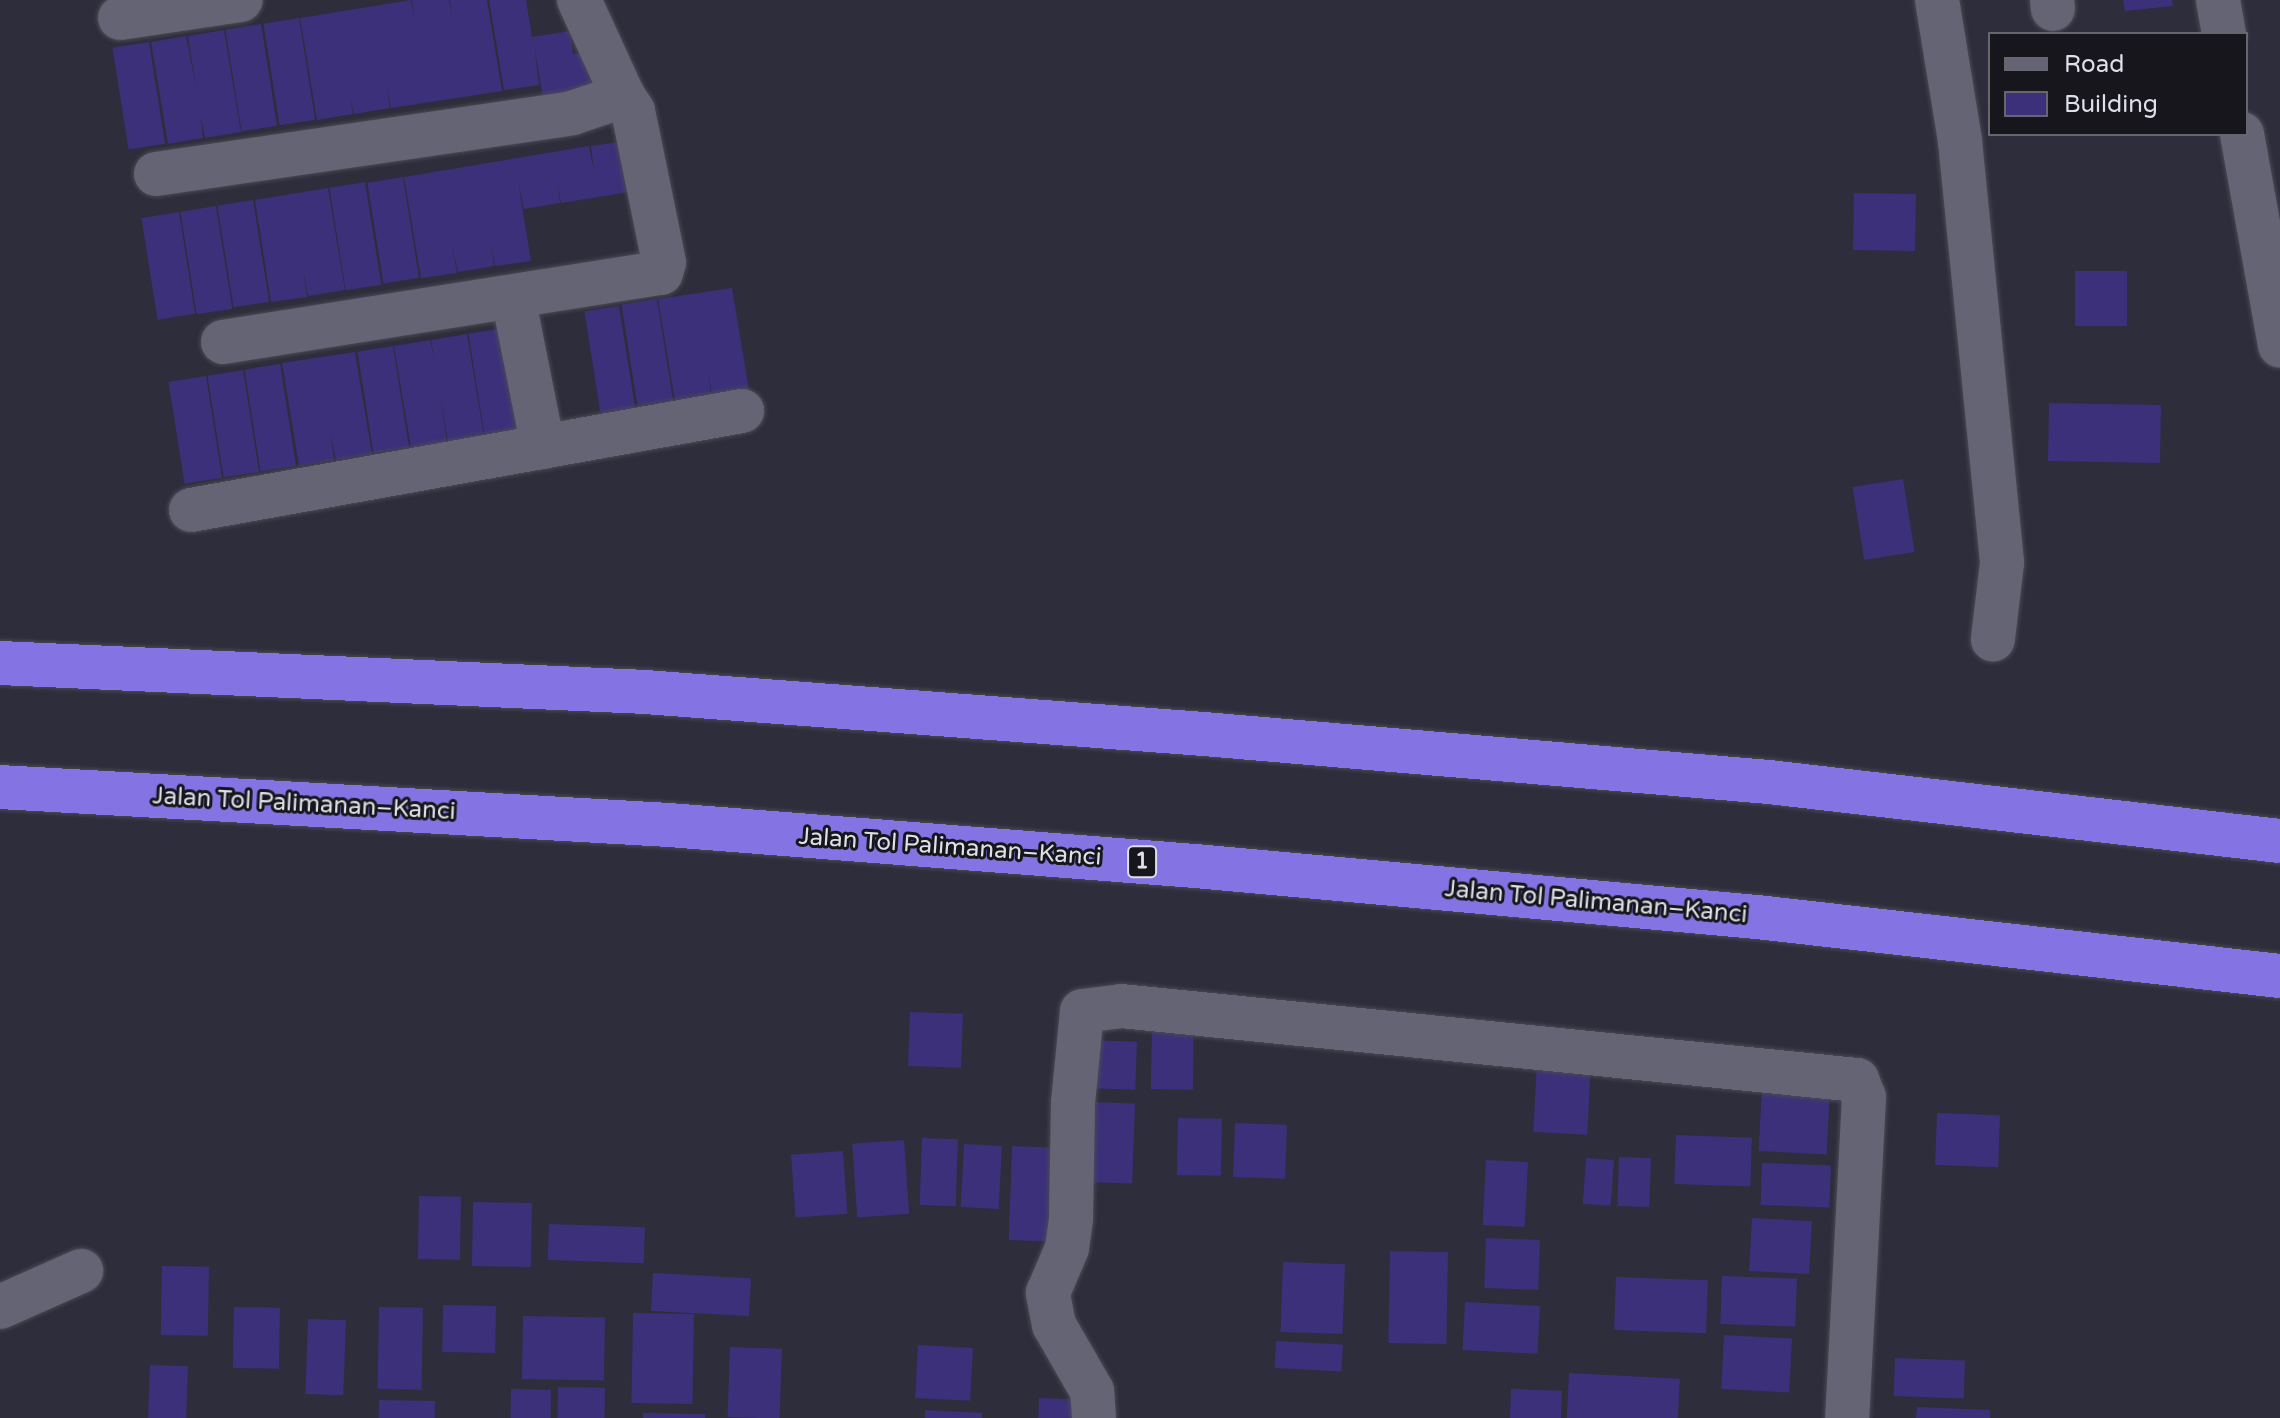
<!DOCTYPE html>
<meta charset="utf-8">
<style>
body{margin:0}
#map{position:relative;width:2280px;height:1418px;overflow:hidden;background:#2d2d3b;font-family:"Varela Round",sans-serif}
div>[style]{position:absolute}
.building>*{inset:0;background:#3d307b;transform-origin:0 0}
.roads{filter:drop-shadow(0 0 2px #4a4a55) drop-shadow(0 0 2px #4a4a55)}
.minor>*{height:44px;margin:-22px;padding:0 22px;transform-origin:22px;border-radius:22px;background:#656474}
.motorway>*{height:44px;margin:-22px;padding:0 22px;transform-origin:22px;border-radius:22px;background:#8373e3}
span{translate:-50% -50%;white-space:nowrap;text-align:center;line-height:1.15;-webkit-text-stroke:6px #16161c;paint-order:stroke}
.shield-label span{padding:2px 6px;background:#16161c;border:2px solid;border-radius:6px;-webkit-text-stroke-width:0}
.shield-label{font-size:22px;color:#dfdfe8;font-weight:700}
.street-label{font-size:24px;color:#dfdfe8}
.legend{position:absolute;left:1988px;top:32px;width:260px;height:104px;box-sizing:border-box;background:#16161c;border:2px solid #66666e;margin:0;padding:10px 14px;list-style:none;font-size:24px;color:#dfdfe8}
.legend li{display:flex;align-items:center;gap:16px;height:40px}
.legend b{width:40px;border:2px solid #66666e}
</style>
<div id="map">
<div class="building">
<div style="clip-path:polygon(411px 0,415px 22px,412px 0,449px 0,452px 16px,450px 0,487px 0,502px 91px,391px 108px,386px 84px,390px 108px,354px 114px,349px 92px,353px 114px,317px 120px,300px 18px)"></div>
<div style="clip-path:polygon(489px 0,526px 0,532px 37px,570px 31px,573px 54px,587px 52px,596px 93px,544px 104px,534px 44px,539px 85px,504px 90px)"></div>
<div style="clip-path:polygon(2123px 0,2172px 0,2173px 6px,2125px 11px)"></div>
<div style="left:299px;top:18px;width:103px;height:36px;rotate:81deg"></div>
<div style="left:261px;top:24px;width:103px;height:36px;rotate:81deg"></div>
<div style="clip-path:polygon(224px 30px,241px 132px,205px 138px,201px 116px,203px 138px,168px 144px,151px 42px,186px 36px,196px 87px,188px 36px)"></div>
<div style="left:149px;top:42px;width:103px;height:37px;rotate:81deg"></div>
<div style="clip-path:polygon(626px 141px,635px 191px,561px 203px,557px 181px,560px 203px,524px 209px,518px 182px,531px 261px,495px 266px,491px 244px,494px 266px,458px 272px,452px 245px,457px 273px,421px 278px,404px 177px,589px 146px,594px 171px,591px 146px)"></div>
<div style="left:403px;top:177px;width:102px;height:36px;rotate:81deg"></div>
<div style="left:365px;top:182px;width:104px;height:36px;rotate:81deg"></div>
<div style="clip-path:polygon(328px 188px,345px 290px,308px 296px,303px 269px,307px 297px,271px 302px,255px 200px)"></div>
<div style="left:1854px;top:193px;width:62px;height:57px;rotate:1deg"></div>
<div style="left:253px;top:200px;width:103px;height:36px;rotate:81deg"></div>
<div style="left:216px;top:206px;width:104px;height:36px;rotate:81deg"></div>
<div style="left:179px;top:212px;width:103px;height:38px;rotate:81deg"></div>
<div style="left:2075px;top:271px;width:52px;height:55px"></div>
<div style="clip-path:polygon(732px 288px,749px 390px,712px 396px,708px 371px,711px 396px,675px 401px,658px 299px)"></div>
<div style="left:657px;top:299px;width:103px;height:36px;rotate:81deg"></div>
<div style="left:619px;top:306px;width:103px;height:35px;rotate:81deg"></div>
<div style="left:505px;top:328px;width:103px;height:37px;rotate:81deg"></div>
<div style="clip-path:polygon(467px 334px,484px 436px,448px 442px,440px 391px,447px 442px,411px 448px,394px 346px,430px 340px,435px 362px,431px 340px)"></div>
<div style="left:393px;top:346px;width:103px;height:36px;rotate:81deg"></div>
<div style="clip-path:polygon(355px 352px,372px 454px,336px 460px,331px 436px,334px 460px,299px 466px,282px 363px)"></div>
<div style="left:280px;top:364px;width:103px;height:36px;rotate:81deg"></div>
<div style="left:243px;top:370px;width:103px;height:36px;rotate:81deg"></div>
<div style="left:206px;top:376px;width:103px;height:38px;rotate:81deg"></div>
<div style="left:2049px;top:403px;width:112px;height:58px;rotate:1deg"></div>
<div style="left:1903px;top:479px;width:74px;height:51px;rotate:81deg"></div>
<div style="left:910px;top:1012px;width:53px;height:54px;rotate:2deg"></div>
<div style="left:1152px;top:1022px;width:42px;height:67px;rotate:1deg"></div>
<div style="left:1087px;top:1040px;width:50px;height:48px;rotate:2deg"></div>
<div style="left:1537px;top:1061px;width:54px;height:71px;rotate:3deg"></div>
<div style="left:1762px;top:1087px;width:68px;height:64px;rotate:3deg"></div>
<div style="left:1089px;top:1102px;width:46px;height:80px;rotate:2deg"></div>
<div style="left:1937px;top:1113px;width:63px;height:52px;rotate:2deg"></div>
<div style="left:1178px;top:1118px;width:44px;height:57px;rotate:1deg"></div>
<div style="left:1235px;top:1123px;width:52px;height:54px;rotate:2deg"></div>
<div style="left:1676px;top:1135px;width:76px;height:49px;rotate:2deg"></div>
<div style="left:922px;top:1138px;width:36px;height:67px;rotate:2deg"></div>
<div style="left:904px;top:1140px;width:74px;height:52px;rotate:86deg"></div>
<div style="left:964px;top:1144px;width:38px;height:63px;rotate:3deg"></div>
<div style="left:1012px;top:1146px;width:52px;height:94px;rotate:2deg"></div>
<div style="left:843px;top:1151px;width:63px;height:52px;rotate:86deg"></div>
<div style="left:1619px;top:1157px;width:32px;height:49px;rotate:2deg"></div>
<div style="left:1586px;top:1158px;width:28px;height:46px;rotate:4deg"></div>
<div style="left:1486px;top:1160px;width:42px;height:65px;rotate:3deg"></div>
<div style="left:1762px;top:1163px;width:69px;height:42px;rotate:2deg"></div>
<div style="left:419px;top:1196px;width:42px;height:63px;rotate:1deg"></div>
<div style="left:473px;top:1202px;width:59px;height:64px;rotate:1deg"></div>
<div style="left:1752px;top:1218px;width:60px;height:53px;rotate:3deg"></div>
<div style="left:549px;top:1224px;width:96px;height:36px;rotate:2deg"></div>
<div style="left:1486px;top:1238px;width:54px;height:50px;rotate:2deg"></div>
<div style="left:1390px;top:1251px;width:58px;height:92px;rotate:1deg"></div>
<div style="left:1283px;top:1262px;width:62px;height:70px;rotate:2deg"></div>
<div style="left:162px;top:1266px;width:47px;height:69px;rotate:1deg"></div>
<div style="left:653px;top:1273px;width:98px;height:38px;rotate:3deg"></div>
<div style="left:1722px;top:1276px;width:75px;height:48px;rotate:2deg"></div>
<div style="left:1616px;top:1277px;width:92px;height:53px;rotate:2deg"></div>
<div style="left:1465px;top:1302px;width:75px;height:48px;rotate:3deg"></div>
<div style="left:443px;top:1305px;width:53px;height:47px;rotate:1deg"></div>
<div style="left:234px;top:1307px;width:46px;height:61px;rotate:1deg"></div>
<div style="left:379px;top:1307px;width:44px;height:82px;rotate:1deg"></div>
<div style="left:633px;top:1313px;width:61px;height:90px;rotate:1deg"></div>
<div style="left:523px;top:1316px;width:82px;height:63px;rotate:1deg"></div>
<div style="left:308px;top:1319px;width:38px;height:75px;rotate:2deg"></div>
<div style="left:1724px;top:1335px;width:68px;height:54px;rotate:3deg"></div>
<div style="left:1276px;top:1341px;width:67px;height:27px;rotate:3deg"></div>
<div style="left:918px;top:1345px;width:55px;height:53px;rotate:3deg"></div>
<div style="left:730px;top:1347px;width:52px;height:70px;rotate:2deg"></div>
<div style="left:1895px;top:1358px;width:70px;height:38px;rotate:2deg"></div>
<div style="left:150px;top:1365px;width:38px;height:53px;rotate:2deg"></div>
<div style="left:1569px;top:1373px;width:111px;height:45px;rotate:3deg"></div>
<div style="left:558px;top:1387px;width:47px;height:31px;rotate:1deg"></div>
<div style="left:511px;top:1389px;width:40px;height:29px;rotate:1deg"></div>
<div style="left:1511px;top:1389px;width:51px;height:29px;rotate:2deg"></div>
<div style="left:1039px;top:1398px;width:51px;height:20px;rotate:2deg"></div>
<div style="left:379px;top:1400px;width:56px;height:18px;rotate:1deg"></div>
<div style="clip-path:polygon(1917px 1407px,1990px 1410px,1990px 1418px,1916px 1418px)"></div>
<div style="clip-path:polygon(925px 1410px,982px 1413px,982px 1418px,925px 1418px)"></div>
<div style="clip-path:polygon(643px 1413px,705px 1414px,705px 1418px,643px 1418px)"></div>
</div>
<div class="roads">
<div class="minor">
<div style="left:1937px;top:0;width:143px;rotate:80.7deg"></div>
<div style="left:1960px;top:141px;width:424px;rotate:84.3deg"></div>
<div style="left:2002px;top:563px;width:77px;rotate:96.8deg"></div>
<div style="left:2052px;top:0;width:9px;rotate:84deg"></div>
<div style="left:2218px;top:0;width:35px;rotate:80deg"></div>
<div style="left:120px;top:18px;width:122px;rotate:-8.5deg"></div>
<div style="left:2242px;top:134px;width:215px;rotate:79.8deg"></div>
<div style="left:156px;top:174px;width:420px;rotate:-8.3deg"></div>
<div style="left:572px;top:113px;width:54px;rotate:-18.4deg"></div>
<div style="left:623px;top:96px;width:106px;rotate:-114.6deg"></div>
<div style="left:513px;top:297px;width:153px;rotate:78.7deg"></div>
<div style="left:223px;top:342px;width:443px;rotate:-9deg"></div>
<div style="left:661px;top:273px;width:11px;rotate:-75deg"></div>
<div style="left:664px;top:262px;width:154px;rotate:-101.6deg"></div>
<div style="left:633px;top:111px;width:18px;rotate:-124deg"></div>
<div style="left:191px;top:510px;width:560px;rotate:-10.19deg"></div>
<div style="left:0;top:1307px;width:89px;rotate:-24deg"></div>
<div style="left:1094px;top:1418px;width:27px;rotate:-94deg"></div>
<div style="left:1092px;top:1391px;width:76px;rotate:-119.9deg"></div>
<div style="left:1054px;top:1325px;width:33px;rotate:-101deg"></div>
<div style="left:1048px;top:1293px;width:49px;rotate:-67.1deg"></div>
<div style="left:1067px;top:1248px;width:30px;rotate:-82deg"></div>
<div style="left:1071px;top:1218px;width:115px;rotate:-89deg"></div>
<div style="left:1073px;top:1103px;width:92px;rotate:-84.4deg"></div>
<div style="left:1082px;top:1011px;width:39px;rotate:-7deg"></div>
<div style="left:1121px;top:1006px;width:740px;rotate:5.74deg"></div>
<div style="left:1857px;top:1080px;width:18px;rotate:68deg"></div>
<div style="left:1864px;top:1097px;width:321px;rotate:93deg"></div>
</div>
<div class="motorway">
<div style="left:0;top:663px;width:646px;rotate:2.57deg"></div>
<div style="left:645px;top:692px;width:561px;rotate:4.3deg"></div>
<div style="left:1204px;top:734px;width:567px;rotate:4.86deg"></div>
<div style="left:1769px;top:782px;width:514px;rotate:6.59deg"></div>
<div style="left:0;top:787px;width:670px;rotate:3.25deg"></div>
<div style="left:669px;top:825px;width:528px;rotate:4.46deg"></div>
<div style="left:1195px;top:866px;width:564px;rotate:5.19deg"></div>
<div style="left:1757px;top:917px;width:526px;rotate:6.44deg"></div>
</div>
</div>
<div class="shield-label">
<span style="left:1142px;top:862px">1</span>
</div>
<div class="street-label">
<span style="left:304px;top:804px;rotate:3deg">Jalan Tol Palimanan–Kanci</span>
<span style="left:950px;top:847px;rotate:4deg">Jalan Tol Palimanan–Kanci</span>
<span style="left:1596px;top:902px;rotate:5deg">Jalan Tol Palimanan–Kanci</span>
</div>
<ul class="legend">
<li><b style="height:10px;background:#656474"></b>Road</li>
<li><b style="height:22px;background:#3d307b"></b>Building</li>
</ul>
</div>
